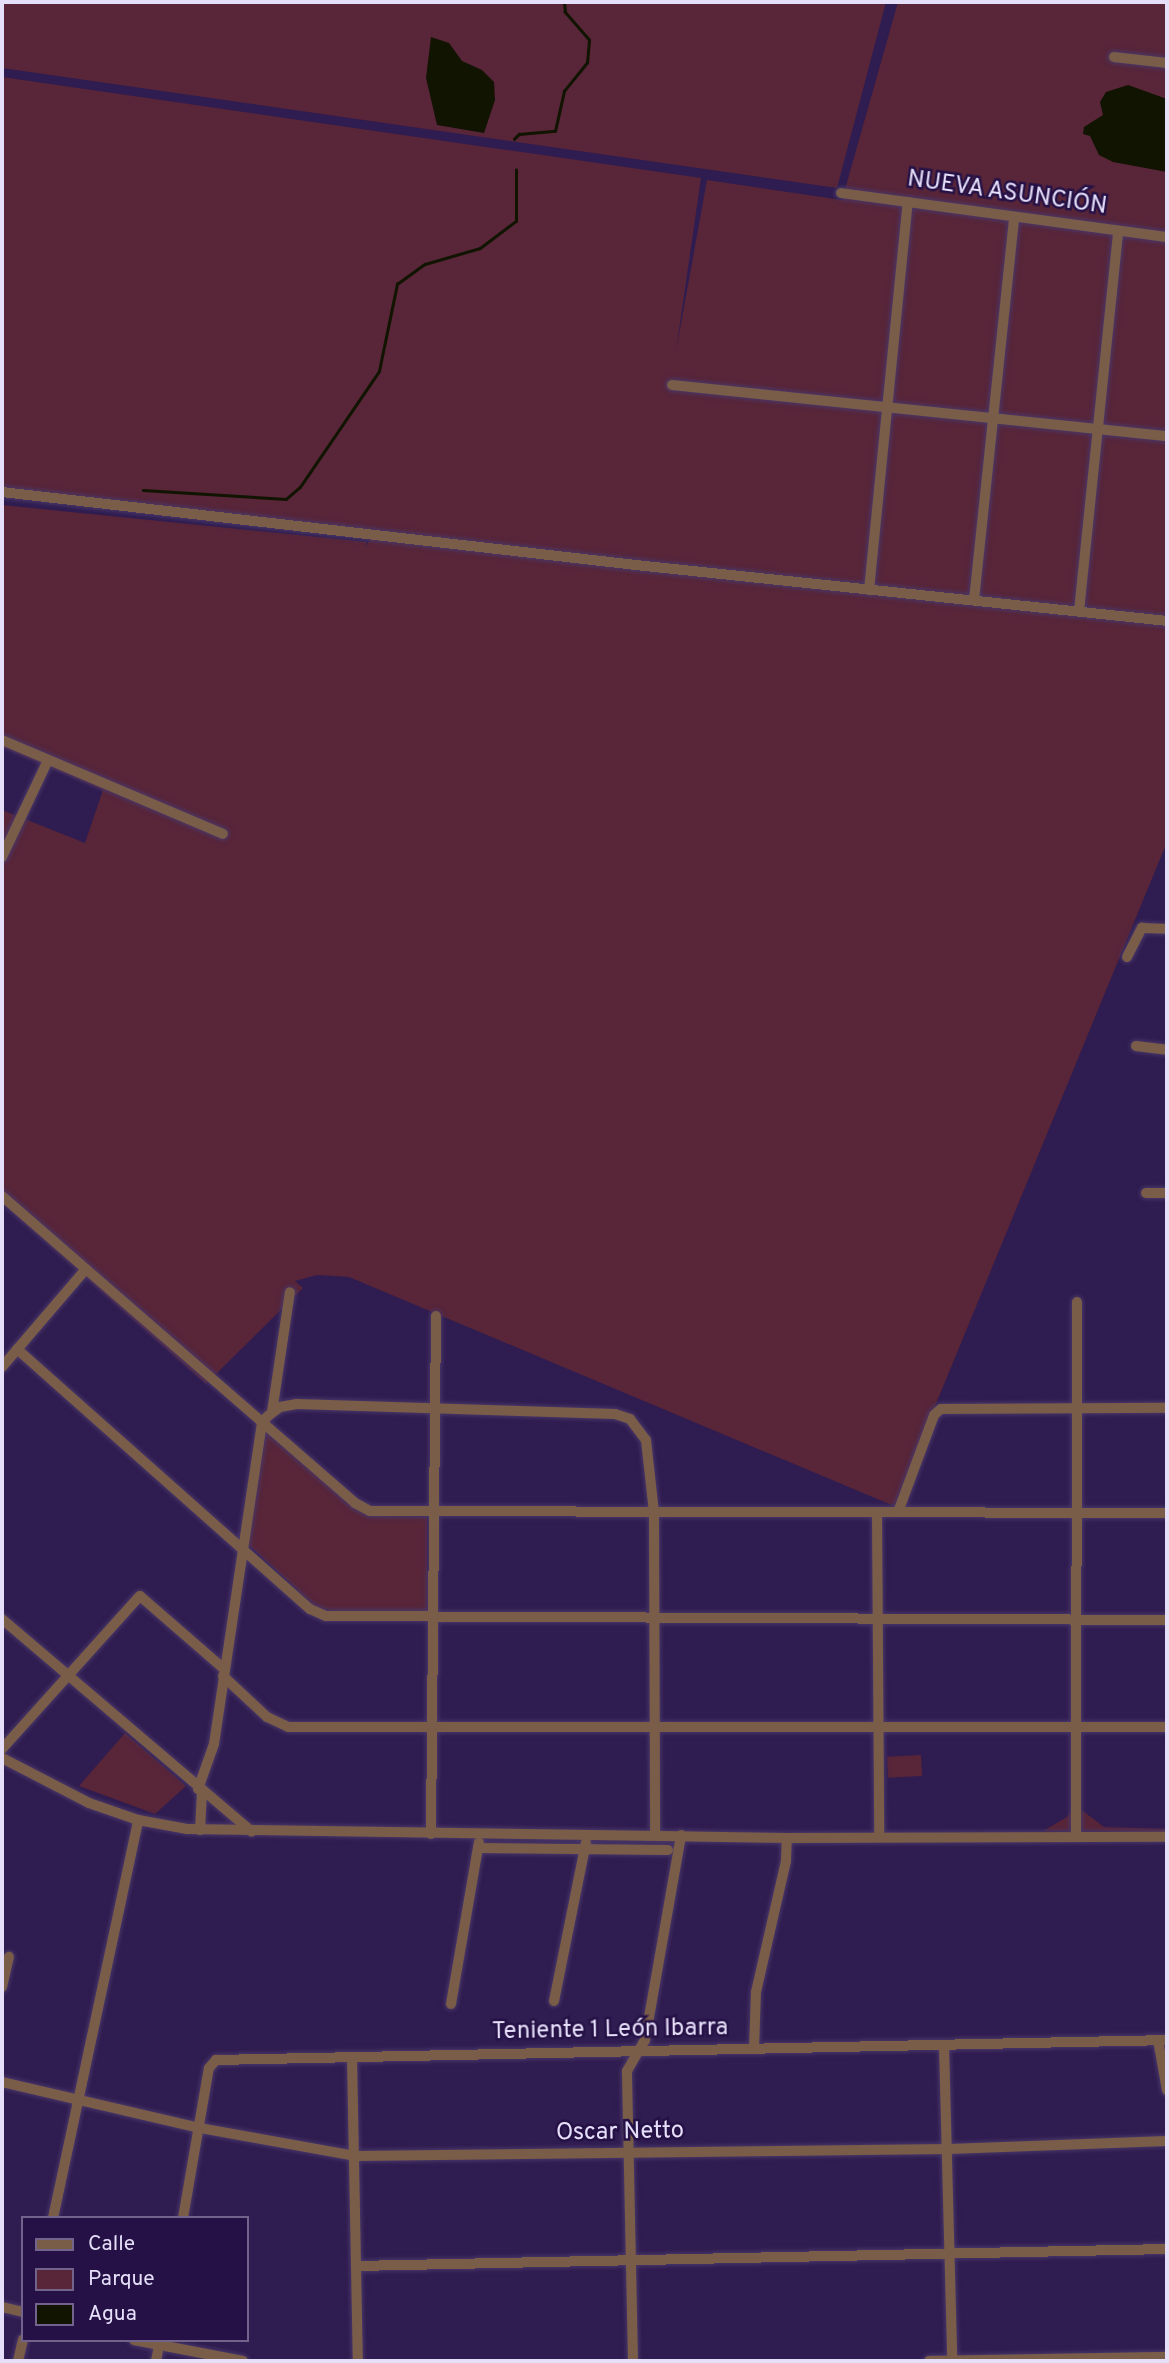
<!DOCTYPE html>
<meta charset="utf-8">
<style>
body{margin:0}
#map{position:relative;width:1169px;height:2363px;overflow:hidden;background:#2f1c50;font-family:Overpass,sans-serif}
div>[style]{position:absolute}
.green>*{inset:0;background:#582539;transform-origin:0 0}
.water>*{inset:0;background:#101400}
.stream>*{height:2.5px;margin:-1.25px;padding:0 1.25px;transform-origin:1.25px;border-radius:1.25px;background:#101400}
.roads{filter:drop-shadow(0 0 2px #493768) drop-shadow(0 0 2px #493768)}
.street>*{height:10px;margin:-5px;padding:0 5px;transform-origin:5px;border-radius:5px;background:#7a5d49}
span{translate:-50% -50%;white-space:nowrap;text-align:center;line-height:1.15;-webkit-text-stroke:5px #251145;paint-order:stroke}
.street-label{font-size:24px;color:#e6dffa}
.frame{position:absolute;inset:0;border:4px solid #e6dffa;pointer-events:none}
.legend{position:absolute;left:21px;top:2216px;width:228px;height:126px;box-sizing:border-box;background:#251145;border:2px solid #72638d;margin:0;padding:9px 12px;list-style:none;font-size:21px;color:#e6dffa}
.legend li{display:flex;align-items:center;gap:14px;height:35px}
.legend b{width:35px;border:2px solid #72638d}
</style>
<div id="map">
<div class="green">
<div style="clip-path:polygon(2px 2px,886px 2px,837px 188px,2px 68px)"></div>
<div style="clip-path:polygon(898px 2px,1167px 2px,1167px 622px,2px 490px,2px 77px,701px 178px,676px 351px,707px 180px,842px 200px)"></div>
<div style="clip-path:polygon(2px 505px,367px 542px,365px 548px,371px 537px,1167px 623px,1167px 842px,894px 1506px,349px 1277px,317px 1275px,295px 1281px,303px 1288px,206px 1384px,2px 1203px,2px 810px,85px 843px,103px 790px,2px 747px)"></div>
<div style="clip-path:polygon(266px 1433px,357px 1510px,377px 1516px,427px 1517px,427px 1613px,337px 1612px,316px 1607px,248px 1544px)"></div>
<div style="clip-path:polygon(125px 1733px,186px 1786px,155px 1814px,79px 1786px)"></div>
<div style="left:921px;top:1755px;width:21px;height:34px;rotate:87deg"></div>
<div style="clip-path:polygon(1075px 1805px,1104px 1827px,1167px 1829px,1167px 1832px,1043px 1831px,1067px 1817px)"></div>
</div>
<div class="water">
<div style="clip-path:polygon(431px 37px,449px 43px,462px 61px,482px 70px,494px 82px,495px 100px,484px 133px,437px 125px,426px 78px)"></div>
<div style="clip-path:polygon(1128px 85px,1167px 99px,1167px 172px,1113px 162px,1099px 155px,1090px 136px,1083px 134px,1084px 127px,1103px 115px,1100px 102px,1106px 92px)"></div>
</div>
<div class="stream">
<div style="left:514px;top:139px;width:7px;rotate:-45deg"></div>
<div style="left:519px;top:134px;width:36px;rotate:-5deg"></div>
<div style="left:555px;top:131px;width:41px;rotate:-77.3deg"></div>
<div style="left:564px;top:91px;width:36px;rotate:-51deg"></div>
<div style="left:587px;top:63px;width:23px;rotate:-85deg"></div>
<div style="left:589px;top:40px;width:37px;rotate:-131deg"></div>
<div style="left:565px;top:12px;width:10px;rotate:-96deg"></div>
<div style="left:143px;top:490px;width:143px;rotate:3.6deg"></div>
<div style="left:286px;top:499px;width:18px;rotate:-41deg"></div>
<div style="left:300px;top:487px;width:140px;rotate:-55.7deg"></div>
<div style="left:379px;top:371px;width:89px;rotate:-78.3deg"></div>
<div style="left:397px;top:284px;width:34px;rotate:-36deg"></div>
<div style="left:425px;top:264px;width:57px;rotate:-16.2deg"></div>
<div style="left:480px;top:248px;width:45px;rotate:-36.9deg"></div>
<div style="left:516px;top:221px;width:51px;rotate:-90deg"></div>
</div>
<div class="roads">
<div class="street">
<div style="left:1114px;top:57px;width:53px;rotate:6.5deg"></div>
<div style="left:841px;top:193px;width:329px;rotate:7.7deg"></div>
<div style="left:672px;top:385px;width:498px;rotate:5.9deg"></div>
<div style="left:2px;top:492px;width:647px;rotate:6.57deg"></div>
<div style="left:645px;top:566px;width:525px;rotate:6.01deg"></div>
<div style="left:869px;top:590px;width:390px;rotate:-84.3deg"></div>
<div style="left:974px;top:600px;width:385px;rotate:-84deg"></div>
<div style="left:1079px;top:611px;width:382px;rotate:-84.1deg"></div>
<div style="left:2px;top:740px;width:240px;rotate:23deg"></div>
<div style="left:2px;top:857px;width:107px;rotate:-64.6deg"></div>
<div style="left:1127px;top:957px;width:33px;rotate:-63deg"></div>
<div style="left:1142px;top:928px;width:25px;rotate:2deg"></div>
<div style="left:1136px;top:1046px;width:31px;rotate:7deg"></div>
<div style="left:1146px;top:1193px;width:21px"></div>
<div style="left:2px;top:1196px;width:468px;rotate:41deg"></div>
<div style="left:355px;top:1503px;width:17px;rotate:28deg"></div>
<div style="left:370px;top:1511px;width:797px;rotate:0.14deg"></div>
<div style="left:17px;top:1349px;width:392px;rotate:41.6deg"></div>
<div style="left:310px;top:1609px;width:17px;rotate:24deg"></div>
<div style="left:326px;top:1616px;width:841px;rotate:0.27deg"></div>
<div style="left:2px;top:1367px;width:129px;rotate:-49.4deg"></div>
<div style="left:272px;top:1412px;width:121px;rotate:-81.5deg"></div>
<div style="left:877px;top:1512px;width:324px;rotate:89.6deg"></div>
<div style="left:898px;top:1512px;width:103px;rotate:-69.6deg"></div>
<div style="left:934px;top:1415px;width:9px;rotate:-41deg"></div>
<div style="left:941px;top:1409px;width:226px;rotate:-0.3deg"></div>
<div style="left:2px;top:1619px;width:328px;rotate:40.4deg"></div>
<div style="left:223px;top:1676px;width:60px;rotate:43deg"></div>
<div style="left:267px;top:1717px;width:23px;rotate:25deg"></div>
<div style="left:288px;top:1727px;width:879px"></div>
<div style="left:2px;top:1749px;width:206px;rotate:-48deg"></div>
<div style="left:140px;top:1596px;width:111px;rotate:41deg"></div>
<div style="left:2px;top:1758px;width:98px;rotate:27.3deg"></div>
<div style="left:89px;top:1803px;width:52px;rotate:19.1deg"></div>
<div style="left:138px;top:1820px;width:50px;rotate:10.4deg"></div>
<div style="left:187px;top:1829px;width:600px;rotate:0.86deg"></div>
<div style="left:787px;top:1838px;width:380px;rotate:-0.2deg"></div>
<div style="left:198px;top:1789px;width:48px;rotate:-70.4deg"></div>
<div style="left:214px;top:1744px;width:326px;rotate:-81.5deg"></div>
<div style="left:262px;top:1422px;width:8px;rotate:-45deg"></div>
<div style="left:268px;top:1416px;width:15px;rotate:-37deg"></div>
<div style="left:280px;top:1407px;width:17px;rotate:-10deg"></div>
<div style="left:297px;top:1404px;width:318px;rotate:1.8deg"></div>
<div style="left:615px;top:1414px;width:16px;rotate:18deg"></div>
<div style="left:630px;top:1419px;width:26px;rotate:53deg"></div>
<div style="left:646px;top:1440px;width:72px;rotate:83.7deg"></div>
<div style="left:654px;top:1512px;width:323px;rotate:89.8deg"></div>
<div style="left:200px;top:1830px;width:38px;rotate:-87deg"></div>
<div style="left:431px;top:1834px;width:518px;rotate:-89.45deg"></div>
<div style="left:1076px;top:1836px;width:534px;rotate:-89.89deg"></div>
<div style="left:478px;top:1848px;width:190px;rotate:0.6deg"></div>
<div style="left:2px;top:1987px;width:31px;rotate:-77deg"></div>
<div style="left:554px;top:2001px;width:162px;rotate:-78.6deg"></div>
<div style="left:451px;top:2004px;width:164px;rotate:-80.2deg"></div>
<div style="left:1158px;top:2040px;width:51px;rotate:79.8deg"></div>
<div style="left:944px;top:2045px;width:316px;rotate:88.5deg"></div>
<div style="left:754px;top:2049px;width:57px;rotate:-88deg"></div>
<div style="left:756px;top:1992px;width:134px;rotate:-77.1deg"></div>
<div style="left:786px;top:1861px;width:23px;rotate:-88deg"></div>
<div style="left:352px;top:2057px;width:304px;rotate:88.9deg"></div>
<div style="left:2px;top:2082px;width:203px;rotate:13.1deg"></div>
<div style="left:200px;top:2128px;width:158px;rotate:10.2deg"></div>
<div style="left:356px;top:2156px;width:593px;rotate:-0.68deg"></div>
<div style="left:949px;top:2149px;width:218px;rotate:-2.1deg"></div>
<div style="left:53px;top:2218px;width:407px;rotate:-77.9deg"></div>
<div style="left:183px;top:2218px;width:152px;rotate:-80.2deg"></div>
<div style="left:209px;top:2068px;width:11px;rotate:-49deg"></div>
<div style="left:216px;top:2060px;width:951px;rotate:-1.2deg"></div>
<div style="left:356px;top:2266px;width:811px;rotate:-1.2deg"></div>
<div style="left:2px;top:2307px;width:22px;rotate:13deg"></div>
<div style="left:134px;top:2340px;width:111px;rotate:10.9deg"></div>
<div style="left:18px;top:2361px;width:22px;rotate:-77deg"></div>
<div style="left:156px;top:2361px;width:20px;rotate:-79deg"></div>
<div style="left:633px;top:2361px;width:290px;rotate:-91.2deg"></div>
<div style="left:627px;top:2071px;width:36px;rotate:-60deg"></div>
<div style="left:645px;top:2040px;width:208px;rotate:-80deg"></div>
<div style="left:929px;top:2361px;width:238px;rotate:-1deg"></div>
</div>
</div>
<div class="street-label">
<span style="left:1007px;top:194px;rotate:8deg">NUEVA ASUNCIÓN</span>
<span style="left:610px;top:2031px;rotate:-1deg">Teniente 1 León Ibarra</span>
<span style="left:620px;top:2133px;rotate:-1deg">Oscar Netto</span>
</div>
<div class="frame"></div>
<ul class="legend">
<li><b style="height:9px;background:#7a5d49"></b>Calle</li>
<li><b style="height:19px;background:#582539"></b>Parque</li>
<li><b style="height:19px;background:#101400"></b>Agua</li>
</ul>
</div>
